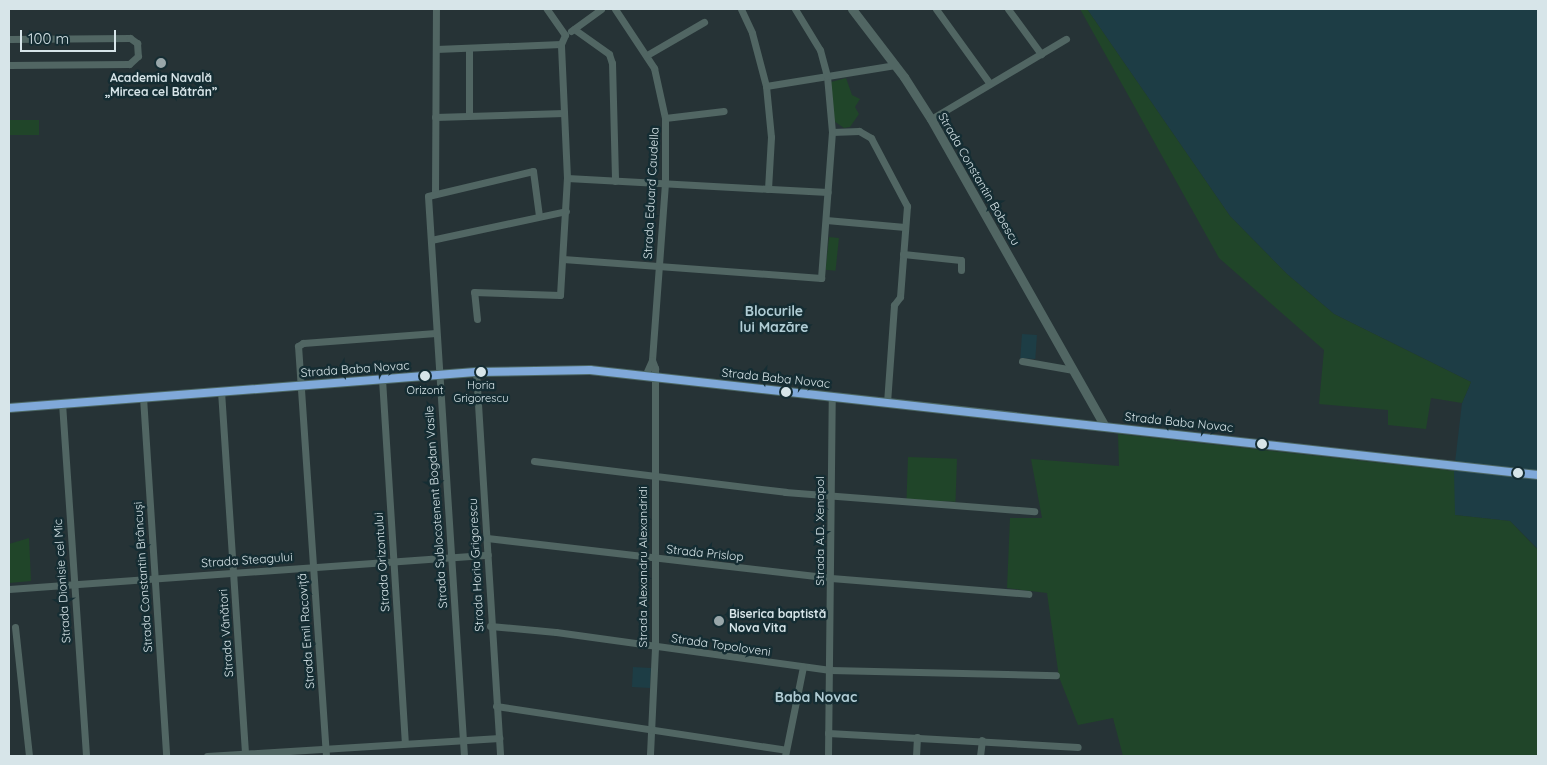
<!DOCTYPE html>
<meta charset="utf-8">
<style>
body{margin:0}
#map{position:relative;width:1547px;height:765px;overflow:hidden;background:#263336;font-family:Quicksand,sans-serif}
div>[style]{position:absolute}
.built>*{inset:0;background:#1d3d45;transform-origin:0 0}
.green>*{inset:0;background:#204529;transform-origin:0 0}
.minor>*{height:7px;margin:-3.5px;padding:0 3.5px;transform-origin:3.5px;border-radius:3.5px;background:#516663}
.tertiary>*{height:9px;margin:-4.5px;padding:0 4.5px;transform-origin:4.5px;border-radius:4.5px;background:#516663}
.secondary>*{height:10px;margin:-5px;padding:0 5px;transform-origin:5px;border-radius:5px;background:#4c6764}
.bus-1>*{height:8px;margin:-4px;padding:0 4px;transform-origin:4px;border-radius:4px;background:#80a9d9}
.dots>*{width:14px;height:14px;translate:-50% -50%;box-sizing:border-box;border:2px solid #152d33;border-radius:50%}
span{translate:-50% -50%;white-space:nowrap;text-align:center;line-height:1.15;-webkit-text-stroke:5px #152d33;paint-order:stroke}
.bus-label{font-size:11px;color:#d7e5e9}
.poi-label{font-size:12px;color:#d7e5e9;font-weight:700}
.left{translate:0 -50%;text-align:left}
.street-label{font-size:12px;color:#d7e5e9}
.neighbourhood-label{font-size:14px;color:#b0ccd4;font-weight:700}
.frame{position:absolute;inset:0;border:10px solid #d7e5e9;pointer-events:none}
.scale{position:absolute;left:20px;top:30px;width:96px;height:22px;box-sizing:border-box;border:2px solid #d7e5e9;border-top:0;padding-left:6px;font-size:15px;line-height:18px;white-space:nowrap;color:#d7e5e9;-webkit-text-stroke:4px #152d33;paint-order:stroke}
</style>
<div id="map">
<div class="built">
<div style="clip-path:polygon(1087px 9px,1538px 9px,1538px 549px,1510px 521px,1454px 515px,1454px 471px,1462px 403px,1471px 382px,1334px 314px,1287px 274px,1230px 216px)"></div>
<div style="left:1022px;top:334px;width:15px;height:24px;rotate:4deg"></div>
<div style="left:633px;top:667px;width:18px;height:20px;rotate:3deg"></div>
</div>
<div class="green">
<div style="clip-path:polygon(1080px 9px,1087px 9px,1230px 216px,1287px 274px,1334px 314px,1471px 382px,1462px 403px,1431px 398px,1426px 429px,1388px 425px,1388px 410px,1319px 404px,1324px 350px,1219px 258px)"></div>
<div style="clip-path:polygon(846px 78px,852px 95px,860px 99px,855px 107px,859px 114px,850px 127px,844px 128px,834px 121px,831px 82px)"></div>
<div style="left:9px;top:120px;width:30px;height:15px"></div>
<div style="left:829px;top:237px;width:10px;height:33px;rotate:6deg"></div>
<div style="clip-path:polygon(1118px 434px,1454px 471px,1455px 515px,1510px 521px,1538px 550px,1538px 756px,1123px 756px,1113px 718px,1078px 725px,1059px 677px,1047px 593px,1007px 588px,1010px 518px,1042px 518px,1031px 459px,1119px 466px)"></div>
<div style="left:908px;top:457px;width:49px;height:43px;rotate:2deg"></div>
<div style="clip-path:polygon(29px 538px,31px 581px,9px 583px,9px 544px)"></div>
</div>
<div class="minor">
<div style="left:615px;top:9px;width:71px;rotate:56.5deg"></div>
<div style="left:654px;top:68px;width:51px;rotate:77.6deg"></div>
<div style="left:665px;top:118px;width:65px;rotate:90deg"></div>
<div style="left:665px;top:183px;width:177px;rotate:94.2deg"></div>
<div style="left:652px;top:360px;width:9px;rotate:69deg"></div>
<div style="left:655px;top:368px;width:280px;rotate:90deg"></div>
<div style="left:655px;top:648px;width:108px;rotate:92.7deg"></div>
<div style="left:741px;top:9px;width:26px;rotate:65deg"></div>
<div style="left:752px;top:33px;width:55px;rotate:75.2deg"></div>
<div style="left:766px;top:86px;width:51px;rotate:84.4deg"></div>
<div style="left:771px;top:137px;width:52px;rotate:93.3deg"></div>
<div style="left:936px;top:9px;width:92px;rotate:54.2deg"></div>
<div style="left:1008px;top:9px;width:56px;rotate:53.7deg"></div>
<div style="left:574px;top:29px;width:43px;rotate:35.5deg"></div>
<div style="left:609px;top:54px;width:9px;rotate:72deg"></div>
<div style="left:612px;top:63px;width:118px;rotate:88.5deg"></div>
<div style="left:571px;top:31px;width:37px;rotate:-36deg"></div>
<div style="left:9px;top:39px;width:121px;rotate:-0.5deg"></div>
<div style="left:130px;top:38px;width:9px;rotate:36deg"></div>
<div style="left:137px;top:43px;width:13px;rotate:86deg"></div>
<div style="left:138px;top:56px;width:12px;rotate:138deg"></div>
<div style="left:129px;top:64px;width:120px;rotate:179.5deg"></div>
<div style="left:469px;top:48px;width:67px;rotate:90deg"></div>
<div style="left:436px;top:49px;width:125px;rotate:-2.3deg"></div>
<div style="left:647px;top:55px;width:66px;rotate:-30.1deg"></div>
<div style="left:766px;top:86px;width:131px;rotate:-9.2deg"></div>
<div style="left:435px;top:117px;width:129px;rotate:-1.8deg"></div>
<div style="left:665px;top:118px;width:59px;rotate:-6.8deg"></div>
<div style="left:931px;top:119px;width:157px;rotate:-30.7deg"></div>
<div style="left:832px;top:132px;width:27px;rotate:-2deg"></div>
<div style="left:859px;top:131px;width:14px;rotate:30deg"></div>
<div style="left:871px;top:138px;width:77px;rotate:62.1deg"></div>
<div style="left:907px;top:206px;width:91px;rotate:94.4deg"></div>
<div style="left:900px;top:297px;width:10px;rotate:127deg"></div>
<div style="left:894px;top:305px;width:98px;rotate:94.1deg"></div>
<div style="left:567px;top:178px;width:261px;rotate:3.1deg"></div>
<div style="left:435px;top:194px;width:185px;rotate:-89.7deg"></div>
<div style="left:826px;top:220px;width:79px;rotate:5.1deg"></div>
<div style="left:431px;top:240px;width:138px;rotate:-12.1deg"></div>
<div style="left:903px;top:254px;width:58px;rotate:5.9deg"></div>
<div style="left:961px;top:260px;width:10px;rotate:90deg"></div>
<div style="left:563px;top:259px;width:259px;rotate:4.2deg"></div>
<div style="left:821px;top:278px;width:146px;rotate:-85.7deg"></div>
<div style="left:832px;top:132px;width:56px;rotate:-95.1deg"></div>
<div style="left:827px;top:76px;width:27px;rotate:-105deg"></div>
<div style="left:820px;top:50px;width:48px;rotate:-121.4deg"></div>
<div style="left:477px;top:319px;width:27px;rotate:-96deg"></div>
<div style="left:474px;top:292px;width:86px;rotate:2deg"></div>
<div style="left:560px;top:295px;width:117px;rotate:-86.6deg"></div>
<div style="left:567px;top:178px;width:134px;rotate:-92.6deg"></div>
<div style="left:561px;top:44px;width:10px;rotate:-66deg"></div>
<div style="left:565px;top:35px;width:32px;rotate:-125deg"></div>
<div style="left:1022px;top:361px;width:52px;rotate:10deg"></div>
<div style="left:476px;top:372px;width:385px;rotate:86.4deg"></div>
<div style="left:645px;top:376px;width:17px;rotate:-66deg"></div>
<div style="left:382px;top:379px;width:365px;rotate:86.4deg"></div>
<div style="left:221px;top:391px;width:364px;rotate:86.2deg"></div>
<div style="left:143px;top:397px;width:360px;rotate:86.3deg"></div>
<div style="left:62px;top:403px;width:354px;rotate:86.1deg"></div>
<div style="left:534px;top:461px;width:253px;rotate:7deg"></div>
<div style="left:785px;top:492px;width:250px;rotate:4.4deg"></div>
<div style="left:487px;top:538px;width:346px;rotate:6.6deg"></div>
<div style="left:831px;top:578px;width:198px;rotate:4.6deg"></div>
<div style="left:9px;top:589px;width:480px;rotate:-4.1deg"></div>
<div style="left:490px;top:626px;width:66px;rotate:5.2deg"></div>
<div style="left:556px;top:632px;width:277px;rotate:7.9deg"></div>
<div style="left:830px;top:670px;width:226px;rotate:1.3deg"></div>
<div style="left:15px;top:627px;width:130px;rotate:83.8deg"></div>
<div style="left:496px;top:706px;width:293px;rotate:8.6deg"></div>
<div style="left:828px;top:733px;width:250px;rotate:3.2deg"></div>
<div style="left:207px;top:756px;width:293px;rotate:-3.5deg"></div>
<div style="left:326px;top:756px;width:411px;rotate:-93.9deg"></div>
<div style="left:298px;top:346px;width:6px;rotate:-31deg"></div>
<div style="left:303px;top:343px;width:133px;rotate:-4.3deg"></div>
<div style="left:464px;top:756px;width:561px;rotate:-93.68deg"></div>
<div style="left:428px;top:196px;width:108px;rotate:-13.4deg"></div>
<div style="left:533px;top:171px;width:45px;rotate:82.4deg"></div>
<div style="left:785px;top:756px;width:91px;rotate:-78.6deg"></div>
<div style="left:828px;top:756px;width:360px;rotate:-89.4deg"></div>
<div style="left:916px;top:756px;width:19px;rotate:-87deg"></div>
<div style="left:980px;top:756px;width:16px;rotate:-83deg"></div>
</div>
<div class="tertiary">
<div style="left:852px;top:9px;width:86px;rotate:52.6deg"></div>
<div style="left:904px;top:77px;width:50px;rotate:57.3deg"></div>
<div style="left:931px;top:119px;width:353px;rotate:60.5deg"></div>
</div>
<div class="secondary">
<div style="left:9px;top:408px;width:468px;rotate:-4.4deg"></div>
<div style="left:476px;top:372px;width:114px;rotate:-1deg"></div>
<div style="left:590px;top:370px;width:954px;rotate:6.32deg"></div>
</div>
<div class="bus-1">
<div style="left:9px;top:408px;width:468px;rotate:-4.4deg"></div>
<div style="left:476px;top:372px;width:114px;rotate:-1deg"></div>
<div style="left:590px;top:370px;width:954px;rotate:6.32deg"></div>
</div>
<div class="dots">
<div style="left:161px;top:63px;background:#99a7aa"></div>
<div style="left:481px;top:372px;background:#d7e5e9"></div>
<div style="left:425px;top:376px;background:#d7e5e9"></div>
<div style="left:786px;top:392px;background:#d7e5e9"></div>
<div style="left:1262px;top:444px;background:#d7e5e9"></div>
<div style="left:1518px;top:473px;background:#d7e5e9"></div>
<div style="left:719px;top:621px;background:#99a7aa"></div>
</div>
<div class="bus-label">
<span style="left:481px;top:392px">Horia<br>Grigorescu</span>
<span style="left:425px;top:390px">Orizont</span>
</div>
<div class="poi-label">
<span style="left:161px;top:85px">Academia Navală<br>„Mircea cel Bătrân”</span>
<span class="left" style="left:729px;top:621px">Biserica baptistă<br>Nova Vita</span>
</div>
<div class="street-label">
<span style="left:979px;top:179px;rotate:60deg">Strada Constantin Bobescu</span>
<span style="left:651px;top:193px;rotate:-87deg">Strada Eduard Caudella</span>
<span style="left:355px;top:369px;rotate:-4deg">Strada Baba Novac</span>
<span style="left:776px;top:378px;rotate:6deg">Strada Baba Novac</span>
<span style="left:1179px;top:422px;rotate:6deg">Strada Baba Novac</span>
<span style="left:436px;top:507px;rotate:-94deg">Strada Sublocotenent Bogdan Vasile</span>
<span style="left:820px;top:531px;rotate:-90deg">Strada A.D. Xenopol</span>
<span style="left:705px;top:553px;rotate:6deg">Strada Prislop</span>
<span style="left:247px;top:560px;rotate:-4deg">Strada Steagului</span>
<span style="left:382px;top:562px;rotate:-94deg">Strada Orizontului</span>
<span style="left:476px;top:565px;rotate:-93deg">Strada Horia Grigorescu</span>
<span style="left:643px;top:567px;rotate:-90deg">Strada Alexandru Alexandridi</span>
<span style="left:143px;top:577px;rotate:-94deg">Strada Constantin Brâncuși</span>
<span style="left:62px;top:581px;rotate:-94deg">Strada Dionisie cel Mic</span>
<span style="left:306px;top:631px;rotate:-94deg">Strada Emil Racoviță</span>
<span style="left:226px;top:633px;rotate:-94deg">Strada Vânători</span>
<span style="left:721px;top:645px;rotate:8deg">Strada Topoloveni</span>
</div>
<div class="neighbourhood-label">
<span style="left:774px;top:319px">Blocurile<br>lui Mazăre</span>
<span style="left:816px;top:697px">Baba Novac</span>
</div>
<div class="frame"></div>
<div class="scale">100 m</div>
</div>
